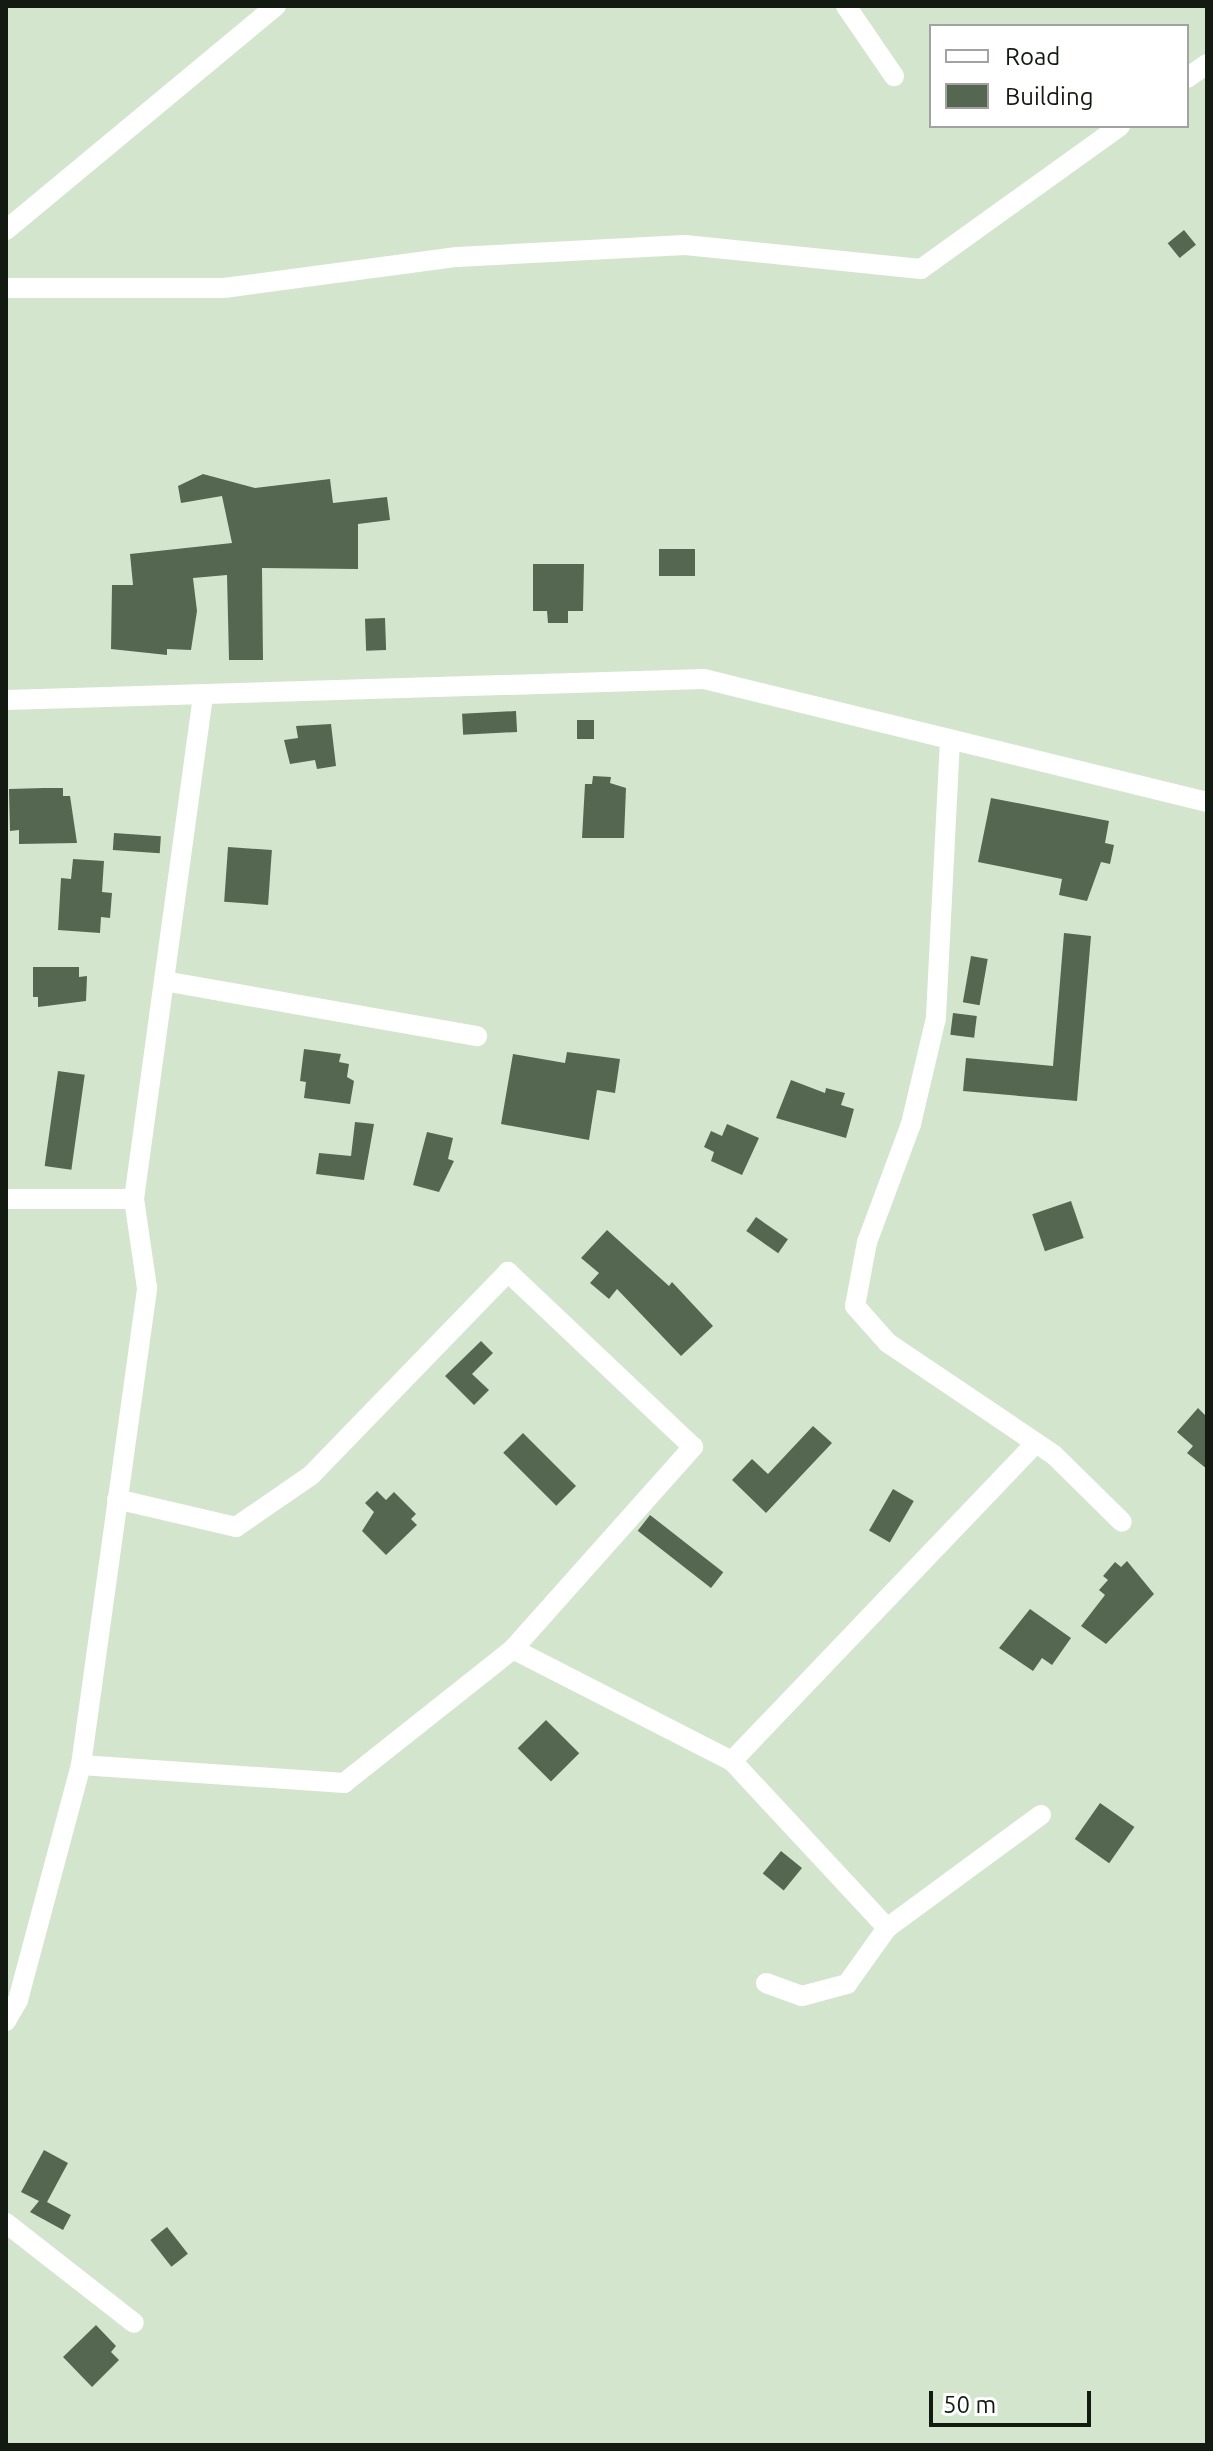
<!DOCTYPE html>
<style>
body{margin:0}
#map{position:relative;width:1213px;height:2451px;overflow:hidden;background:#d3e6cd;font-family:Ubuntu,sans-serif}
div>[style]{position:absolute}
.building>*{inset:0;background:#566751;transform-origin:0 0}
.minor>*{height:20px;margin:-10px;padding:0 10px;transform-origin:10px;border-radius:10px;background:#fff}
span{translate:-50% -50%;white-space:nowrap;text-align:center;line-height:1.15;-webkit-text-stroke:8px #fff;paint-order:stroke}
.frame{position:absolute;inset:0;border:8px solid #131a11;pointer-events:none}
.legend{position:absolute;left:929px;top:24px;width:260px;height:104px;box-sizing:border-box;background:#fff;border:2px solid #a1a3a0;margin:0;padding:10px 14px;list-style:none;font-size:24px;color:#131a11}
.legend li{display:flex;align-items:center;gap:16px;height:40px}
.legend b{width:40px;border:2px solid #a1a3a0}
.scale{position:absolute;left:929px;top:2391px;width:162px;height:36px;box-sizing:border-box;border:4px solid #131a11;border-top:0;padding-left:10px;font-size:24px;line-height:28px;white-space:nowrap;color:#131a11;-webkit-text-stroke:6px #fff;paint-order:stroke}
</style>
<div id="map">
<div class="building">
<div style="left:1184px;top:230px;width:19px;height:21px;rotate:51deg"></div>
<div style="clip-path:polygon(203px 474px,255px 488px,330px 479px,333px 503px,387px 497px,390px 520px,358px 524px,358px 569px,262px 568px,263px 660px,229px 660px,227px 575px,193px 578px,197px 611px,191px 650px,167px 649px,167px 655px,111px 649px,112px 585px,133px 585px,130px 554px,232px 543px,222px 496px,181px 503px,178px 486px)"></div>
<div style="left:659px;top:549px;width:36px;height:27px"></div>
<div style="clip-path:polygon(533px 564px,584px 564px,583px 611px,568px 611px,568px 623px,548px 623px,547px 611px,533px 611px)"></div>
<div style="left:385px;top:618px;width:32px;height:20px;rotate:88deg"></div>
<div style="left:516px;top:711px;width:21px;height:54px;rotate:87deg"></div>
<div style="left:577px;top:720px;width:17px;height:19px"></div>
<div style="clip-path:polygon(331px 724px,336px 766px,317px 769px,315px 760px,290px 764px,284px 740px,298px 738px,296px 726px)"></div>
<div style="clip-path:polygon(593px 776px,611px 777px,610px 783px,626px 788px,624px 838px,582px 838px,585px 784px,592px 784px)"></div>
<div style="clip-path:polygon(44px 788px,63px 788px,63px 796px,70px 796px,77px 843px,19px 844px,19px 830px,10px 831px,9px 789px)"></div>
<div style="clip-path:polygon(991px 798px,1109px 821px,1105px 843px,1114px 845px,1110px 864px,1101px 862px,1087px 901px,1059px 895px,1062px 879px,978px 862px)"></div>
<div style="left:114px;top:833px;width:47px;height:17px;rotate:4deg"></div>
<div style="left:228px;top:847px;width:44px;height:55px;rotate:4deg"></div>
<div style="clip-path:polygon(73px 859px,104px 861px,102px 892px,112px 893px,110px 918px,101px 917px,100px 933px,58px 930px,61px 878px,71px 879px)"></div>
<div style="clip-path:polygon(1064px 933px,1091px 936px,1077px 1101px,963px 1091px,966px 1058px,1053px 1066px)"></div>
<div style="left:971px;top:956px;width:17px;height:47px;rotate:10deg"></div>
<div style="clip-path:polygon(33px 967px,79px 967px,79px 977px,87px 976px,86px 1001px,38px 1007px,38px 997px,33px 997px)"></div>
<div style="left:953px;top:1013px;width:24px;height:22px;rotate:7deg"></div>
<div style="clip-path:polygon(304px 1049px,341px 1054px,339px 1062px,349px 1064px,347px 1077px,354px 1081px,350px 1104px,304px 1098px,306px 1082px,300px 1081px)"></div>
<div style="clip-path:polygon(567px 1052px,620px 1059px,615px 1093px,597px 1090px,589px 1140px,501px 1124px,513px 1054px,565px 1063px)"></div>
<div style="left:58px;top:1071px;width:27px;height:96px;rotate:8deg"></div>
<div style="clip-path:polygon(791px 1080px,825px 1093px,826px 1088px,845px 1093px,841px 1105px,854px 1109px,846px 1138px,776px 1118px)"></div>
<div style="clip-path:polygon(355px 1122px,374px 1124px,364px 1180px,316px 1174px,319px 1153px,351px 1156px)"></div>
<div style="clip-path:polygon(727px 1124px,759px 1138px,742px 1175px,711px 1161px,714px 1152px,704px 1147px,711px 1131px,722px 1136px)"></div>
<div style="clip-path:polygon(427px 1132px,453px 1138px,448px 1159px,454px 1161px,439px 1192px,413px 1185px)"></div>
<div style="left:1071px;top:1201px;width:39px;height:41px;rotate:71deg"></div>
<div style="left:756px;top:1217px;width:39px;height:17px;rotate:35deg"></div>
<div style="clip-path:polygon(607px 1230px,669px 1286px,672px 1282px,713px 1326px,681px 1356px,617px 1289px,609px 1299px,590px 1283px,599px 1273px,581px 1258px)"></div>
<div style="clip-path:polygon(481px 1341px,493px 1353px,472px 1374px,489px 1390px,474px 1405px,445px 1376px)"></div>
<div style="clip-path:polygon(1198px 1408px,1207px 1417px,1207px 1469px,1187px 1453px,1193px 1446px,1177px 1432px)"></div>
<div style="clip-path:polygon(813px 1426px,832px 1443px,766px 1513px,732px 1480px,752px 1459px,768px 1474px)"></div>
<div style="left:523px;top:1433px;width:75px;height:28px;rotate:45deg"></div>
<div style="left:893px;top:1489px;width:24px;height:48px;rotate:30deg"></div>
<div style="clip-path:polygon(377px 1491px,386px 1500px,394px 1492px,416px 1514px,411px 1519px,417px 1525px,386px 1555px,362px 1531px,374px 1512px,365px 1503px)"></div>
<div style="left:650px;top:1515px;width:93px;height:20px;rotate:38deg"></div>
<div style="clip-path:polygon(1127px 1561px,1154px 1594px,1106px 1644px,1081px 1626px,1105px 1595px,1099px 1590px,1108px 1580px,1103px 1576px,1115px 1562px,1121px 1567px)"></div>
<div style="clip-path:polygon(1030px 1609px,1071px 1638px,1052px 1665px,1042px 1658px,1033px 1671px,999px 1648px)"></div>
<div style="left:546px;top:1720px;width:47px;height:40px;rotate:45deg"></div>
<div style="left:1100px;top:1803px;width:42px;height:44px;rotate:35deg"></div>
<div style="left:781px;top:1851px;width:27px;height:29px;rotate:39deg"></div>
<div style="clip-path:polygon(44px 2150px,68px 2163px,47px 2202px,71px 2215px,63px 2230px,30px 2212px,39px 2201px,21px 2192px)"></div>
<div style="left:167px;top:2227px;width:34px;height:21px;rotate:52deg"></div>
<div style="clip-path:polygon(96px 2325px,116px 2346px,111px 2352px,119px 2360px,92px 2387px,63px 2357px)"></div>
</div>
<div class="minor">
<div style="left:846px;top:6px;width:85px;rotate:55.6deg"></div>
<div style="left:1187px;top:78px;width:24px;rotate:-35deg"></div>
<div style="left:6px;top:230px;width:351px;rotate:-39.7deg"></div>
<div style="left:6px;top:288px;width:218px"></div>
<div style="left:224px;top:288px;width:235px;rotate:-7.6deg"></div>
<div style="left:457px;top:257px;width:228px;rotate:-3deg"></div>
<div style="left:685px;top:245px;width:237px;rotate:5.8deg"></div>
<div style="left:921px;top:269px;width:245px;rotate:-35.7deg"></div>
<div style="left:6px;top:700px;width:698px;rotate:-1.72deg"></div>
<div style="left:704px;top:679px;width:518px;rotate:13.74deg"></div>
<div style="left:950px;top:740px;width:278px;rotate:92.9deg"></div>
<div style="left:936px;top:1018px;width:109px;rotate:103.3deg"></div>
<div style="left:911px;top:1124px;width:126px;rotate:110.4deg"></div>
<div style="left:867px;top:1242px;width:65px;rotate:100.6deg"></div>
<div style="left:855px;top:1306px;width:50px;rotate:48.3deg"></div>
<div style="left:888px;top:1343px;width:200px;rotate:34deg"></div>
<div style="left:1054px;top:1455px;width:95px;rotate:44.6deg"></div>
<div style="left:164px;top:981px;width:318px;rotate:10deg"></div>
<div style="left:6px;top:1199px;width:128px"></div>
<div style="left:513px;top:1649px;width:246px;rotate:27.1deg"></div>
<div style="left:732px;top:1761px;width:228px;rotate:47.1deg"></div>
<div style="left:732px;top:1761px;width:440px;rotate:-46.3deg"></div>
<div style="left:81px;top:1765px;width:264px;rotate:3.9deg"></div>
<div style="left:344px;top:1783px;width:216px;rotate:-38.4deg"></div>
<div style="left:513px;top:1649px;width:271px;rotate:-48.3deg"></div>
<div style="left:693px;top:1447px;width:255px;rotate:-136.6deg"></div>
<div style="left:508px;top:1272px;width:284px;rotate:134.1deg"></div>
<div style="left:310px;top:1476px;width:90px;rotate:145.4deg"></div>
<div style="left:236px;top:1527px;width:122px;rotate:-166.8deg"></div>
<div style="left:766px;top:1983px;width:38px;rotate:20deg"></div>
<div style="left:802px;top:1996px;width:47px;rotate:-14.9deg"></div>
<div style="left:847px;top:1984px;width:69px;rotate:-54.5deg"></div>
<div style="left:887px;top:1928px;width:191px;rotate:-36.3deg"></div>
<div style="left:6px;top:2021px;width:24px;rotate:-60deg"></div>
<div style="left:18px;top:2000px;width:243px;rotate:-75deg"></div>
<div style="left:81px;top:1765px;width:482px;rotate:-82.1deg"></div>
<div style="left:147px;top:1288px;width:90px;rotate:-98.3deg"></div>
<div style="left:134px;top:1199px;width:508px;rotate:-82.19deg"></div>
<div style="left:6px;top:2223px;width:162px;rotate:38deg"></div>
</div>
<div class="frame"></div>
<ul class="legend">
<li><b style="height:10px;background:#fff"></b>Road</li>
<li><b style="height:22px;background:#566751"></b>Building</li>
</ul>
<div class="scale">50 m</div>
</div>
